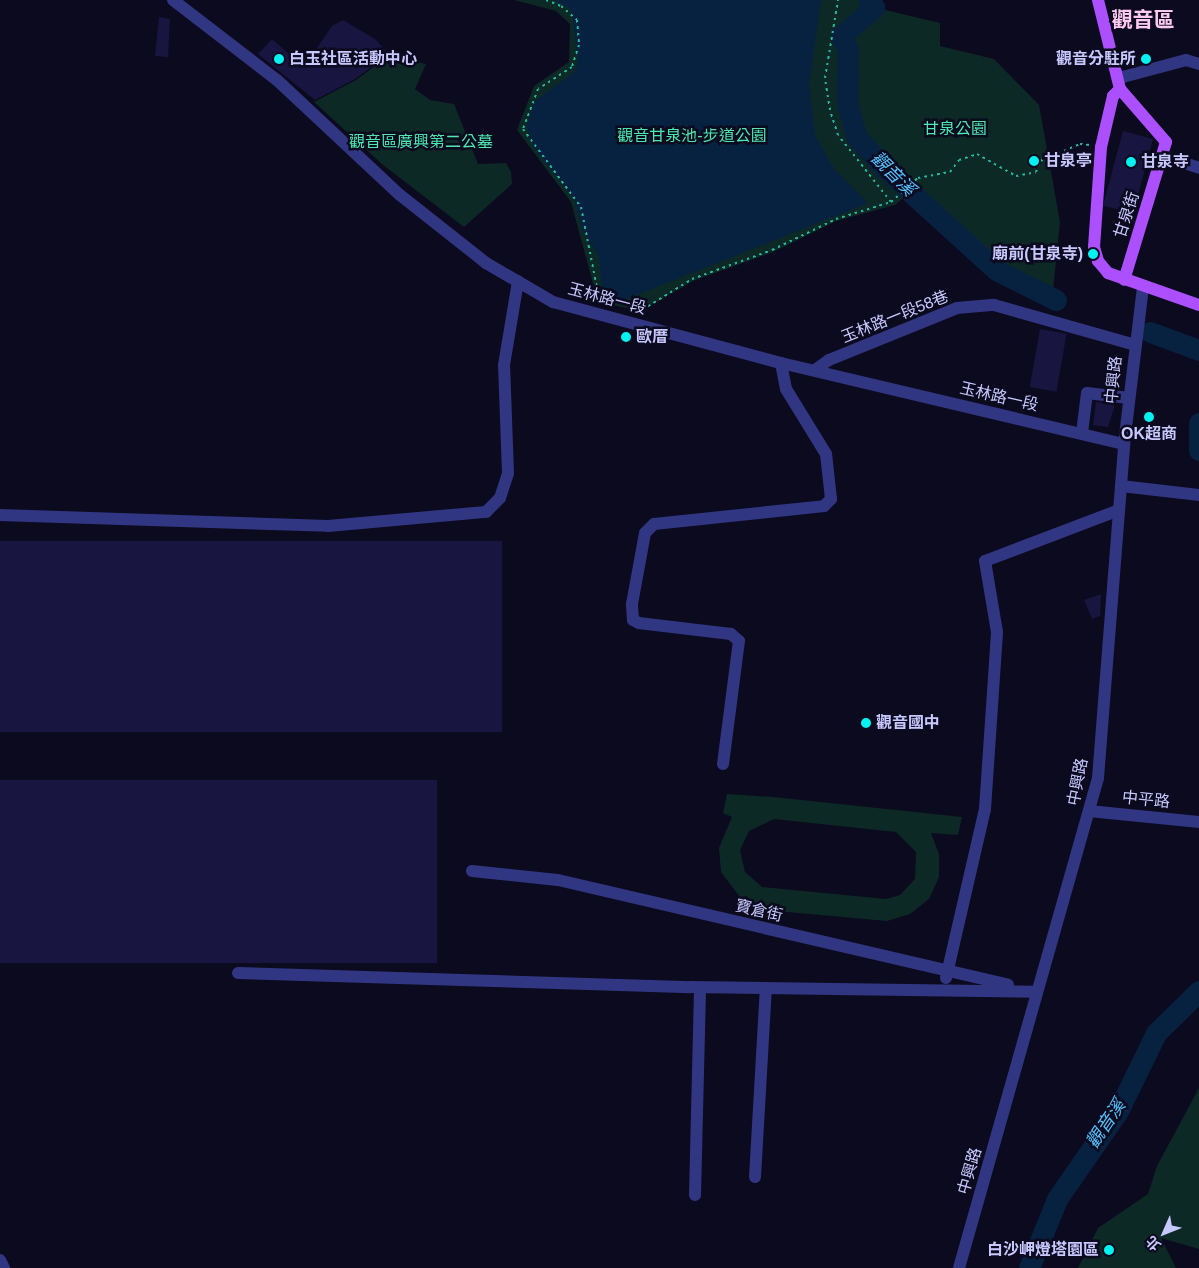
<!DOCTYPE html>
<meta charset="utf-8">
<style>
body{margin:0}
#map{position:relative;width:1199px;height:1268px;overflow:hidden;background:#0c0a1e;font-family:Helvetica,"Noto Sans TC",sans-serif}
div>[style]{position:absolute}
.green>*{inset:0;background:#0d2925}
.water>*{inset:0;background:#072241}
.river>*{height:21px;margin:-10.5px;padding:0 10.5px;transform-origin:10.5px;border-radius:10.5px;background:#072241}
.building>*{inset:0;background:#191541;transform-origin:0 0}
.path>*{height:2px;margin-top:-1px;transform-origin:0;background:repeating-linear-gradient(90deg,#23b89f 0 2.5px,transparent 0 6.5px)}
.minor>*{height:12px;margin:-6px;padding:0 6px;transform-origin:6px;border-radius:6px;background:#313682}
.major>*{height:12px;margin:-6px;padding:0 6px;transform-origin:6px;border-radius:6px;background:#ab4fff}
.dots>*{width:14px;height:14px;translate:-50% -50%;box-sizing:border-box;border:2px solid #0c0a1e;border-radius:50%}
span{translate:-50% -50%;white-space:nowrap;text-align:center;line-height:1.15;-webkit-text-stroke:5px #0c0a1e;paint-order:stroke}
.poi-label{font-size:16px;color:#c8c8ff;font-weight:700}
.left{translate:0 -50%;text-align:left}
.right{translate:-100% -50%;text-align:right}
.park-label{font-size:16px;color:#4be8b0}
.street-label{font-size:16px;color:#c8c8ff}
.water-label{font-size:18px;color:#56c2ff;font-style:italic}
.district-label{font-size:21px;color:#ffcaf1;font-weight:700}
.north{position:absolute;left:1139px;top:1208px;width:50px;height:50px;-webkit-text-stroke:4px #0c0a1e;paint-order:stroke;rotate:226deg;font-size:14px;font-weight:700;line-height:20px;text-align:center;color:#c8c8ff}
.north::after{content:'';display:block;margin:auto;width:18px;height:22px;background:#c8c8ff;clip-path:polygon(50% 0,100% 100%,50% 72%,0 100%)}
</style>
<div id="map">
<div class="green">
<div style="clip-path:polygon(514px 0,876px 0,877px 8px,940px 23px,940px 46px,994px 59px,1039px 105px,1060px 222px,1052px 300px,996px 270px,910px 192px,895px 205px,836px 221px,773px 252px,693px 281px,641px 311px,598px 302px,571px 202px,517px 130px,534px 86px,569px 62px,570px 24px,556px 11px)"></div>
<div style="clip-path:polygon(390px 55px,426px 64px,415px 89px,430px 100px,454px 104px,478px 164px,506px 163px,511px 172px,512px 184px,464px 227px,383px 165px,314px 102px,356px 80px)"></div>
<div style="clip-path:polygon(evenodd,727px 794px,773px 797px,962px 817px,958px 835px,931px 833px,939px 854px,939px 877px,929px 899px,910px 914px,887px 921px,765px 910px,743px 901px,721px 872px,719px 848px,732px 817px,723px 813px,727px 794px,774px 819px,896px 832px,916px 852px,915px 879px,900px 895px,886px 899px,762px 887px,745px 872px,740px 850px,749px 831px,774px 819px)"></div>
<div style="clip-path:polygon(1199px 1088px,1199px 1249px,1161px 1238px,1176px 1268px,1078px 1268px,1098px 1228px,1148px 1194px,1157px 1166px)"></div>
</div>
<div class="water">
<div style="clip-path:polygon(556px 0,821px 0,809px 85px,815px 135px,834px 169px,868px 203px,624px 300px,611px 295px,602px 286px,599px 257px,583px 231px,574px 198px,534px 148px,526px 127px,535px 101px,573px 73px,578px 63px,572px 11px)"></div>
</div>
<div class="river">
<div style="left:869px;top:0;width:9px;rotate:54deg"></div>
<div style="left:874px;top:7px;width:44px;rotate:138.7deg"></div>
<div style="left:841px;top:36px;width:16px;rotate:63deg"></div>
<div style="left:848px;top:50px;width:51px;rotate:91.1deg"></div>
<div style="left:847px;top:101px;width:36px;rotate:76deg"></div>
<div style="left:856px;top:136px;width:41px;rotate:48.9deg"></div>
<div style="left:883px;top:167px;width:153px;rotate:42.3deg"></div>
<div style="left:996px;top:270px;width:67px;rotate:26.6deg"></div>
<div style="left:1150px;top:332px;width:52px;rotate:20.2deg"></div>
<div style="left:1199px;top:423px;width:27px;rotate:90deg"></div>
<div style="left:1029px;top:1268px;width:74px;rotate:-67.9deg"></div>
<div style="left:1057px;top:1199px;width:107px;rotate:-55.3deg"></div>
<div style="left:1118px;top:1111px;width:87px;rotate:-64deg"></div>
<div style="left:1156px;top:1033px;width:60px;rotate:-44.3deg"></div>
</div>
<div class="building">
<div style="clip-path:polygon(159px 17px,170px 19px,168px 57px,155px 56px)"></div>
<div style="clip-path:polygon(343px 20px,375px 39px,389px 54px,355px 79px,315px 100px,258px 54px,272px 39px,304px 67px,332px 26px)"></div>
<div style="left:1123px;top:131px;width:31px;height:77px;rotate:15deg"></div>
<div style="left:1040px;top:329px;width:27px;height:59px;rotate:10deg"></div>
<div style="clip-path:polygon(1096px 402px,1115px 405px,1108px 427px,1093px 425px)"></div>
<div style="left:0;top:541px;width:502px;height:191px"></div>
<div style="clip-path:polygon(1101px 594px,1100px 616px,1092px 619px,1084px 600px)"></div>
<div style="left:0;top:780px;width:437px;height:183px"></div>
</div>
<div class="path">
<div style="left:546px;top:0;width:16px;rotate:22deg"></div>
<div style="left:561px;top:6px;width:21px;rotate:41deg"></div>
<div style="left:577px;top:20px;width:25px;rotate:85deg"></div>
<div style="left:579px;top:45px;width:23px;rotate:108deg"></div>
<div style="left:572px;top:67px;width:40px;rotate:147.1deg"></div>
<div style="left:538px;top:89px;width:43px;rotate:110.6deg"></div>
<div style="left:523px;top:129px;width:97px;rotate:53.4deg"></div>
<div style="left:581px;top:207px;width:98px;rotate:78.8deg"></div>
<div style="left:891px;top:202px;width:36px;rotate:-42deg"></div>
<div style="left:918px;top:178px;width:33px;rotate:-11deg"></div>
<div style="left:950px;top:172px;width:15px;rotate:-53deg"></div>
<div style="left:959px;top:160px;width:19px;rotate:-18deg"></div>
<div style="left:977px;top:154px;width:45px;rotate:29.4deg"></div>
<div style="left:1016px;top:176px;width:20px;rotate:-11deg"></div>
<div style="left:1036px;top:172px;width:12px;rotate:-70deg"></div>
<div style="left:1040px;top:161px;width:43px;rotate:-23deg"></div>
<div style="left:1080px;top:144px;width:10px;rotate:6deg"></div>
<div style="left:637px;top:313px;width:65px;rotate:-31.7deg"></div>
<div style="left:692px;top:279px;width:85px;rotate:-19.9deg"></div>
<div style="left:772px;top:250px;width:71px;rotate:-25.8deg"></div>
<div style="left:836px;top:219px;width:58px;rotate:-17.2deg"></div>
<div style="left:891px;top:202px;width:85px;rotate:-128.3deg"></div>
<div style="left:838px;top:135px;width:26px;rotate:-108deg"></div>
<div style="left:830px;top:110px;width:32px;rotate:-99deg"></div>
<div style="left:825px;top:78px;width:79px;rotate:-80.5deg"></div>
</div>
<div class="minor">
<div style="left:173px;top:0;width:131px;rotate:37.6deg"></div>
<div style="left:277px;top:80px;width:168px;rotate:43.1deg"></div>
<div style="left:400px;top:195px;width:110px;rotate:38.3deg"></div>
<div style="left:486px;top:263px;width:78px;rotate:30.2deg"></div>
<div style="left:553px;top:302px;width:236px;rotate:15deg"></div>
<div style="left:781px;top:363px;width:352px;rotate:13.3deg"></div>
<div style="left:1119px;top:78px;width:69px;rotate:-15deg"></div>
<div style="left:1186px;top:60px;width:14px;rotate:17deg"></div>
<div style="left:1163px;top:156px;width:38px;rotate:18deg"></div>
<div style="left:815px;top:370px;width:17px;rotate:-36deg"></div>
<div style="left:829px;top:360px;width:138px;rotate:-22.1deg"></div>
<div style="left:957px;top:308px;width:37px;rotate:-5deg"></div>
<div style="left:994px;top:305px;width:147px;rotate:15.8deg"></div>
<div style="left:1082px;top:433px;width:40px;rotate:-82.9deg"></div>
<div style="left:1087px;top:393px;width:42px;rotate:6.8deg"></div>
<div style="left:1121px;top:486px;width:79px;rotate:6.6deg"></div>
<div style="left:0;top:515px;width:328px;rotate:1.9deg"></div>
<div style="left:328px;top:526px;width:159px;rotate:-5.1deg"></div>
<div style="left:486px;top:512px;width:20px;rotate:-45deg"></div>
<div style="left:500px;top:498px;width:26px;rotate:-72deg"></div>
<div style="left:508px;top:473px;width:108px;rotate:-92.1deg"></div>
<div style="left:504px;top:365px;width:85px;rotate:-80.5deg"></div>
<div style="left:723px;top:764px;width:124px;rotate:-82.6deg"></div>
<div style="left:739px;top:641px;width:11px;rotate:-139deg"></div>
<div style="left:731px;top:634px;width:93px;rotate:-173.2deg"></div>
<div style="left:639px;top:623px;width:7px;rotate:-153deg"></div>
<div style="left:633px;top:620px;width:16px;rotate:-94deg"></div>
<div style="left:632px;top:604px;width:72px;rotate:-79.6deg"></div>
<div style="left:645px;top:533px;width:13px;rotate:-45deg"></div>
<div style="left:654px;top:524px;width:171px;rotate:-6deg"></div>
<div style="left:824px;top:506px;width:10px;rotate:-45deg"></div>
<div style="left:831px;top:499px;width:45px;rotate:-96.3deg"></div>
<div style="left:826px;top:454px;width:76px;rotate:-121.6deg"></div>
<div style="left:786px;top:389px;width:26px;rotate:-101deg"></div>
<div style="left:1089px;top:811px;width:111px;rotate:5.7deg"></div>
<div style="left:472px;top:871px;width:86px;rotate:6deg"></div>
<div style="left:558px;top:880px;width:462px;rotate:13.1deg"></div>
<div style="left:238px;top:973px;width:453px;rotate:1.8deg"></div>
<div style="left:691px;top:987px;width:346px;rotate:0.8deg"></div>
<div style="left:946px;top:978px;width:173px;rotate:-77deg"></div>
<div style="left:985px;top:809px;width:177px;rotate:-86.1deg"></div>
<div style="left:997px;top:632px;width:72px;rotate:-99.6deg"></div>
<div style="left:985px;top:561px;width:143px;rotate:-20.8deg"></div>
<div style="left:755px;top:1177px;width:189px;rotate:-86.7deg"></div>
<div style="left:695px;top:1195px;width:207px;rotate:-88.6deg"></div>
<div style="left:0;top:1260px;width:9px;rotate:63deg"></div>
<div style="left:959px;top:1268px;width:509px;rotate:-74.16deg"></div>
<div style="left:1098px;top:778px;width:335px;rotate:-85.5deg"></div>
<div style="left:1124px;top:444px;width:158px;rotate:-83.1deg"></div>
</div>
<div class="major">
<div style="left:1098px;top:0;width:92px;rotate:76.1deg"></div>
<div style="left:1120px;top:89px;width:70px;rotate:49deg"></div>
<div style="left:1166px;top:142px;width:144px;rotate:106.9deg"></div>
<div style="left:1120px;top:89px;width:10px;rotate:135deg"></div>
<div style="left:1113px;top:96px;width:52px;rotate:103.2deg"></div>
<div style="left:1101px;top:147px;width:100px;rotate:94deg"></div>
<div style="left:1094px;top:247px;width:15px;rotate:74deg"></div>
<div style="left:1098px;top:261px;width:16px;rotate:50deg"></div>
<div style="left:1108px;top:273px;width:96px;rotate:19.4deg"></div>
</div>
<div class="dots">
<div style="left:279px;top:59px;background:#00f3f1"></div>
<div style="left:1146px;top:59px;background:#00f3f1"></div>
<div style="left:1034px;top:161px;background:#00f3f1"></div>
<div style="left:1131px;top:162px;background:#00f3f1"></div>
<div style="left:1093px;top:254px;background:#00f3f1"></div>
<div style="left:626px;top:337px;background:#00f3f1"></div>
<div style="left:1149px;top:417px;background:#00f3f1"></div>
<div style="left:866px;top:723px;background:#00f3f1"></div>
<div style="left:1109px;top:1250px;background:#00f3f1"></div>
</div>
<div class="poi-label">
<span class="left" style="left:289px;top:59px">白玉社區活動中心</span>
<span class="right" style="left:1136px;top:59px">觀音分駐所</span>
<span class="left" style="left:1044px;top:161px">甘泉亭</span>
<span class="left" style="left:1141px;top:162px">甘泉寺</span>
<span class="right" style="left:1083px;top:254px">廟前(甘泉寺)</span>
<span class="left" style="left:636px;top:337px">歐厝</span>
<span style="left:1149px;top:434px">OK超商</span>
<span class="left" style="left:876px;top:723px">觀音國中</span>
<span class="right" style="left:1099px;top:1250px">白沙岬燈塔園區</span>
</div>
<div class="park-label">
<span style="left:955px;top:129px">甘泉公園</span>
<span style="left:692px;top:136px">觀音甘泉池-步道公園</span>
<span style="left:421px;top:142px">觀音區廣興第二公墓</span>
</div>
<div class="street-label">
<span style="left:1127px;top:215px;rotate:-72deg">甘泉街</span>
<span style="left:607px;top:299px;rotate:15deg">玉林路一段</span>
<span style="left:895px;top:317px;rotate:-22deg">玉林路一段58巷</span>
<span style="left:1114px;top:380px;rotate:-84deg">中興路</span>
<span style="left:999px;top:397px;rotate:13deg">玉林路一段</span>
<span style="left:1078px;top:782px;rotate:-79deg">中興路</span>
<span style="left:1146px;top:800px;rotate:6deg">中平路</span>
<span style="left:759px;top:911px;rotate:13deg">寶倉街</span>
<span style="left:970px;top:1171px;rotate:-74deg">中興路</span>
</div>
<div class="water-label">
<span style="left:893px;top:174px;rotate:45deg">觀音溪</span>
<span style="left:1106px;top:1124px;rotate:-56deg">觀音溪</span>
</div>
<div class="district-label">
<span style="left:1143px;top:20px">觀音區</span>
</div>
<div class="north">北</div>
</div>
